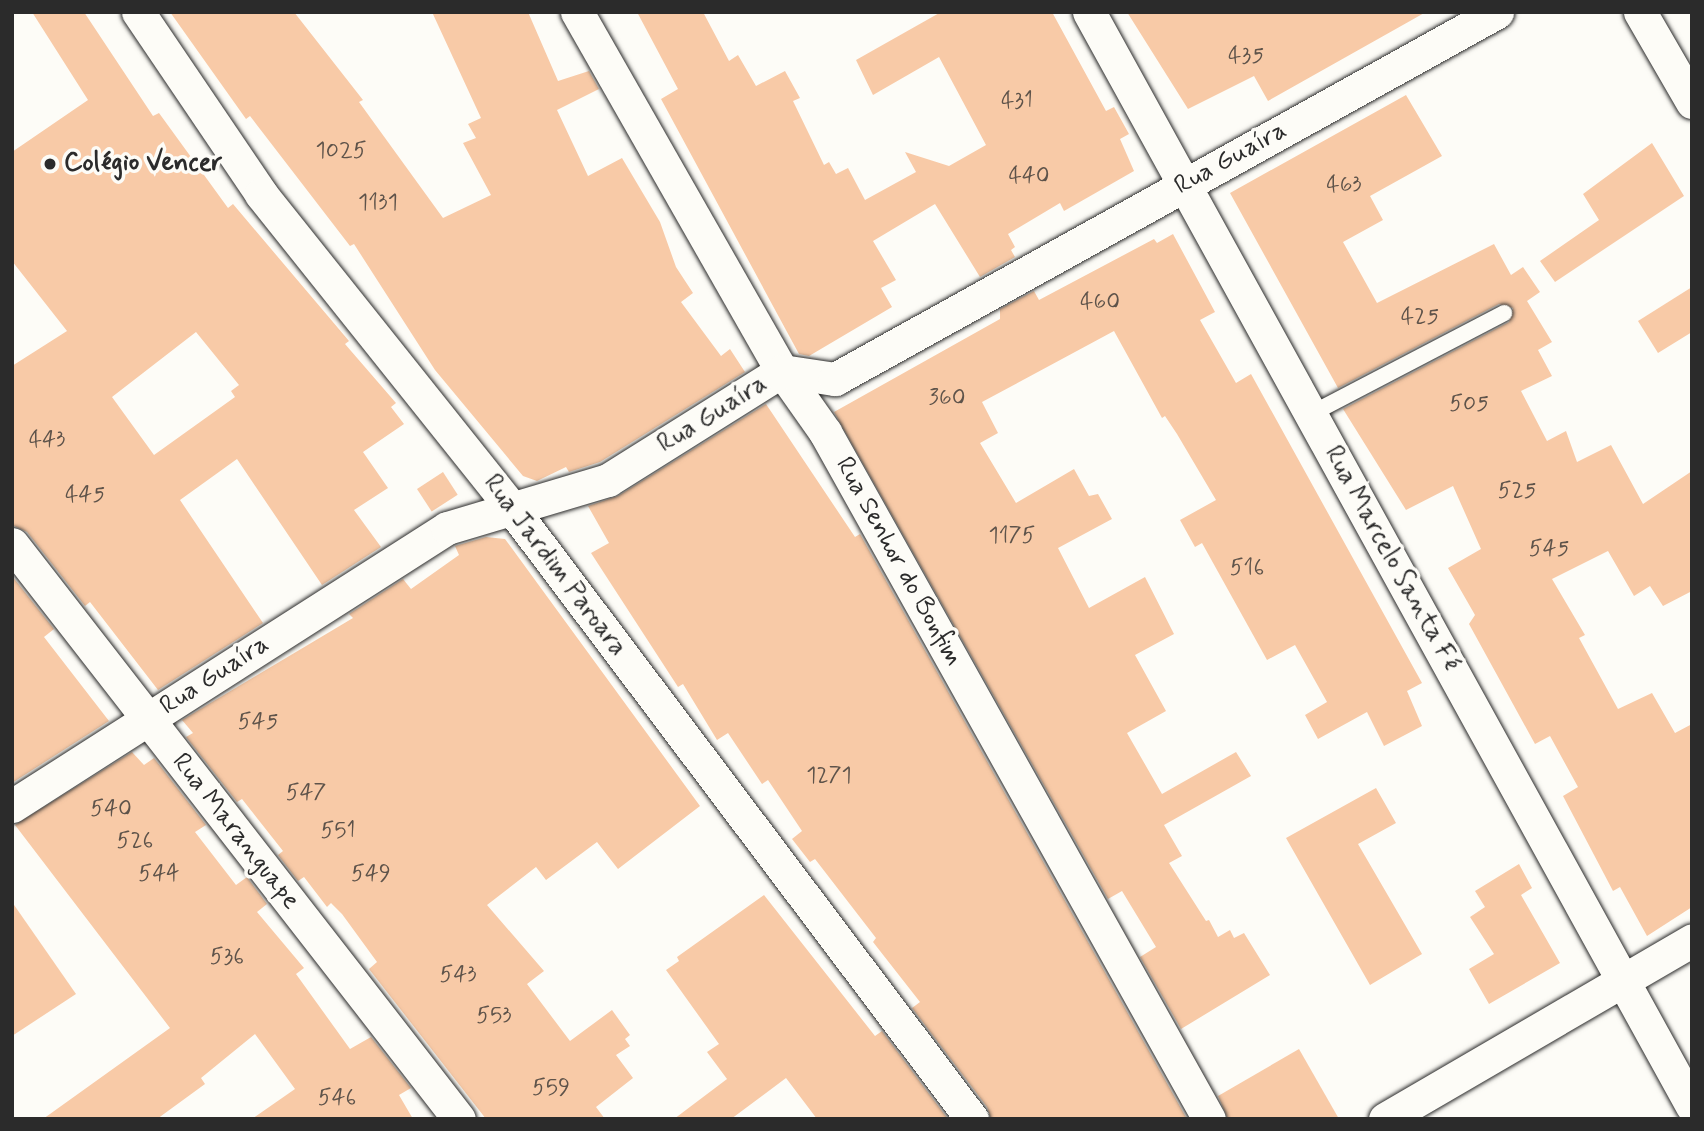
<!DOCTYPE html>
<meta charset="utf-8">
<style>
body{margin:0}
#map{position:relative;width:1704px;height:1131px;overflow:hidden;background:#fdfcf7;font-family:Mynerve,sans-serif}
div>[style]{position:absolute}
.building>*{inset:0;background:#f8caa7;transform-origin:0 0}
.roads{filter:drop-shadow(0 0 2px #2b2b2b) drop-shadow(0 0 2px #2b2b2b)}
.service>*{height:16px;margin:-8px;padding:0 8px;transform-origin:8px;border-radius:8px;background:#fdfcf7}
.minor>*{height:33px;margin:-16.5px;padding:0 16.5px;transform-origin:16.5px;border-radius:16.5px;background:#fdfcf7}
.dots>*{width:19px;height:19px;translate:-50% -50%;box-sizing:border-box;border:4px solid #fdfcf7;border-radius:50%}
span{translate:-50% -50%;white-space:nowrap;text-align:center;line-height:1.15;-webkit-text-stroke:7px #fdfcf7;paint-order:stroke}
.number-label{font-size:23px;color:#5e534a}
.number-label span{-webkit-text-stroke-width:0}
.street-label{font-size:26px;color:#2b2b2b}
.poi-label{font-size:26px;color:#2b2b2b;font-weight:700}
.left{translate:0 -50%;text-align:left}
.frame{position:absolute;inset:0;border:14px solid #2b2b2b;pointer-events:none}
</style>
<div id="map">
<div class="building">
<div style="clip-path:polygon(evenodd,32px 12px,84px 12px,153px 116px,159px 113px,228px 208px,233px 204px,349px 341px,345px 344px,396px 403px,391px 407px,404px 424px,363px 452px,388px 488px,354px 510px,381px 547px,322px 585px,237px 459px,180px 500px,263px 623px,158px 690px,90px 602px,85px 606px,27px 532px,12px 525px,12px 366px,67px 331px,12px 261px,12px 152px,88px 100px,32px 12px,196px 332px,239px 385px,231px 391px,235px 397px,154px 455px,112px 397px,196px 332px)"></div>
<div style="clip-path:polygon(170px 12px,294px 12px,363px 100px,359px 102px,443px 218px,491px 195px,463px 143px,476px 138px,468px 124px,481px 118px,432px 12px,528px 12px,558px 81px,589px 71px,599px 89px,557px 110px,588px 176px,622px 158px,660px 222px,676px 267px,693px 293px,681px 302px,721px 356px,730px 349px,745px 372px,600px 462px,569px 472px,566px 467px,537px 481px,523px 476px,435px 370px,354px 244px,350px 246px,250px 116px,246px 119px)"></div>
<div style="clip-path:polygon(637px 12px,703px 12px,729px 61px,738px 55px,756px 86px,785px 71px,800px 98px,793px 101px,824px 165px,829px 162px,836px 174px,848px 168px,865px 200px,916px 172px,905px 152px,949px 166px,986px 145px,939px 57px,873px 95px,856px 60px,941px 12px,1052px 12px,1106px 111px,1114px 107px,1129px 134px,1120px 139px,1134px 171px,1064px 211px,1060px 203px,1008px 234px,1015px 247px,1011px 250px,1015px 257px,980px 277px,935px 204px,873px 241px,896px 280px,881px 288px,892px 307px,809px 356px,799px 354px,661px 99px,678px 89px)"></div>
<div style="clip-path:polygon(1127px 12px,1426px 12px,1268px 101px,1254px 76px,1188px 109px)"></div>
<div style="clip-path:polygon(1406px 95px,1442px 156px,1370px 196px,1383px 220px,1343px 242px,1377px 303px,1494px 244px,1511px 275px,1523px 267px,1540px 292px,1527px 301px,1552px 342px,1538px 350px,1552px 376px,1521px 391px,1547px 441px,1566px 431px,1577px 462px,1611px 445px,1643px 504px,1692px 471px,1692px 591px,1663px 606px,1650px 586px,1634px 596px,1608px 551px,1552px 579px,1585px 635px,1579px 638px,1618px 709px,1652px 693px,1675px 733px,1692px 724px,1692px 907px,1647px 936px,1620px 887px,1613px 891px,1563px 796px,1578px 787px,1550px 736px,1535px 744px,1469px 624px,1475px 615px,1448px 568px,1481px 549px,1453px 486px,1406px 510px,1343px 409px,1509px 322px,1513px 308px,1499px 304px,1338px 388px,1230px 193px)"></div>
<div style="clip-path:polygon(1652px 143px,1684px 196px,1555px 282px,1540px 261px,1599px 220px,1583px 194px)"></div>
<div style="clip-path:polygon(1173px 234px,1215px 312px,1200px 320px,1236px 383px,1251px 374px,1422px 683px,1407px 691px,1422px 726px,1384px 746px,1367px 712px,1318px 739px,1305px 715px,1327px 702px,1295px 645px,1267px 660px,1202px 543px,1195px 547px,1180px 520px,1216px 500px,1177px 434px,1165px 416px,1162px 418px,1114px 331px,982px 402px,998px 433px,980px 443px,1016px 503px,1074px 469px,1089px 496px,1098px 494px,1112px 519px,1058px 548px,1089px 608px,1145px 577px,1174px 634px,1135px 655px,1166px 711px,1127px 733px,1162px 794px,1236px 752px,1251px 776px,1164px 825px,1182px 856px,1169px 863px,1206px 921px,1209px 920px,1218px 937px,1230px 930px,1234px 938px,1244px 933px,1270px 975px,1181px 1029px,1140px 957px,1156px 947px,1122px 891px,1108px 899px,834px 412px,1000px 319px,1000px 309px,1034px 291px,1039px 300px,1154px 239px,1157px 243px)"></div>
<div style="clip-path:polygon(1692px 287px,1692px 332px,1658px 353px,1638px 321px)"></div>
<div style="clip-path:polygon(766px 404px,855px 537px,860px 534px,1187px 1119px,991px 1119px,987px 1107px,912px 1008px,920px 1002px,873px 942px,876px 938px,815px 859px,810px 862px,792px 839px,802px 831px,768px 780px,762px 784px,728px 733px,717px 740px,683px 684px,678px 687px,591px 553px,609px 543px,588px 506px,618px 496px)"></div>
<div style="left:443px;top:472px;width:27px;height:31px;rotate:57deg"></div>
<div style="clip-path:polygon(486px 537px,505px 539px,700px 806px,618px 869px,597px 842px,546px 880px,536px 867px,487px 905px,544px 971px,527px 984px,570px 1041px,612px 1010px,630px 1035px,625px 1039px,630px 1046px,616px 1055px,633px 1078px,596px 1107px,605px 1119px,486px 1119px,369px 969px,377px 962px,342px 914px,331px 903px,327px 907px,304px 877px,298px 881px,278px 855px,283px 851px,242px 799px,237px 802px,186px 737px,193px 733px,182px 720px,353px 618px,349px 614px,403px 579px,411px 589px,459px 555px,455px 546px)"></div>
<div style="clip-path:polygon(12px 576px,54px 629px,44px 637px,109px 721px,12px 783px)"></div>
<div style="clip-path:polygon(132px 752px,144px 765px,154px 758px,206px 825px,195px 832px,236px 885px,247px 877px,267px 904px,257px 912px,304px 968px,296px 974px,350px 1049px,371px 1037px,411px 1088px,399px 1095px,413px 1119px,252px 1119px,295px 1089px,255px 1034px,201px 1078px,205px 1084px,157px 1119px,43px 1119px,170px 1028px,15px 825px)"></div>
<div style="clip-path:polygon(1376px 788px,1396px 823px,1358px 844px,1422px 954px,1370px 985px,1286px 838px)"></div>
<div style="clip-path:polygon(1519px 864px,1532px 888px,1521px 895px,1560px 963px,1489px 1004px,1469px 969px,1494px 954px,1470px 917px,1485px 907px,1475px 891px)"></div>
<div style="clip-path:polygon(764px 895px,875px 1036px,882px 1031px,948px 1119px,817px 1119px,786px 1078px,731px 1119px,674px 1119px,727px 1079px,707px 1052px,719px 1044px,666px 970px,679px 961px,677px 957px)"></div>
<div style="clip-path:polygon(12px 902px,76px 994px,12px 1036px)"></div>
<div style="clip-path:polygon(1299px 1049px,1339px 1119px,1228px 1119px,1218px 1096px)"></div>
</div>
<div class="roads">
<div class="service">
<div style="left:1311px;top:414px;width:218px;rotate:-27.6deg"></div>
</div>
<div class="minor">
<div style="left:138px;top:12px;width:220px;rotate:55.9deg"></div>
<div style="left:261px;top:194px;width:399px;rotate:51.4deg"></div>
<div style="left:510px;top:506px;width:768px;rotate:53deg"></div>
<div style="left:577px;top:12px;width:413px;rotate:60.3deg"></div>
<div style="left:782px;top:371px;width:75px;rotate:54.8deg"></div>
<div style="left:825px;top:432px;width:787px;rotate:60.8deg"></div>
<div style="left:1089px;top:12px;width:1249px;rotate:61.14deg"></div>
<div style="left:1640px;top:12px;width:104px;rotate:60deg"></div>
<div style="left:12px;top:544px;width:728px;rotate:52.14deg"></div>
<div style="left:12px;top:806px;width:516px;rotate:-32.58deg"></div>
<div style="left:447px;top:528px;width:168px;rotate:-16.6deg"></div>
<div style="left:608px;top:480px;width:205px;rotate:-32.1deg"></div>
<div style="left:782px;top:371px;width:54px;rotate:8.6deg"></div>
<div style="left:835px;top:379px;width:757px;rotate:-29deg"></div>
<div style="left:1385px;top:1119px;width:355px;rotate:-30.2deg"></div>
</div>
</div>
<div class="dots">
<div style="left:50px;top:164px;background:#2b2b2b"></div>
</div>
<div class="number-label">
<span style="left:1246px;top:56px">435</span>
<span style="left:1017px;top:101px">431</span>
<span style="left:341px;top:151px">1025</span>
<span style="left:1029px;top:176px">440</span>
<span style="left:1344px;top:185px">463</span>
<span style="left:378px;top:203px">1131</span>
<span style="left:1100px;top:302px">460</span>
<span style="left:1420px;top:317px">425</span>
<span style="left:947px;top:398px">360</span>
<span style="left:1469px;top:404px">505</span>
<span style="left:47px;top:440px">443</span>
<span style="left:1517px;top:491px">525</span>
<span style="left:85px;top:495px">445</span>
<span style="left:1012px;top:536px">1175</span>
<span style="left:1549px;top:549px">545</span>
<span style="left:1247px;top:568px">516</span>
<span style="left:258px;top:722px">545</span>
<span style="left:829px;top:776px">1271</span>
<span style="left:306px;top:793px">547</span>
<span style="left:111px;top:809px">540</span>
<span style="left:338px;top:831px">551</span>
<span style="left:135px;top:841px">526</span>
<span style="left:159px;top:874px">544</span>
<span style="left:371px;top:874px">549</span>
<span style="left:227px;top:957px">536</span>
<span style="left:458px;top:975px">543</span>
<span style="left:494px;top:1016px">553</span>
<span style="left:551px;top:1088px">559</span>
<span style="left:337px;top:1098px">546</span>
</div>
<div class="street-label">
<span style="left:1231px;top:159px;rotate:-29deg">Rua Guaíra</span>
<span style="left:713px;top:415px;rotate:-32deg">Rua Guaíra</span>
<span style="left:1391px;top:559px;rotate:61deg">Rua Marcelo Santa Fé</span>
<span style="left:898px;top:562px;rotate:61deg">Rua Senhor do Bonfim</span>
<span style="left:554px;top:566px;rotate:53deg">Rua Jardim Paroara</span>
<span style="left:215px;top:676px;rotate:-33deg">Rua Guaíra</span>
<span style="left:235px;top:832px;rotate:52deg">Rua Maranguape</span>
</div>
<div class="poi-label">
<span class="left" style="left:64px;top:164px">Colégio Vencer</span>
</div>
<div class="frame"></div>
</div>
